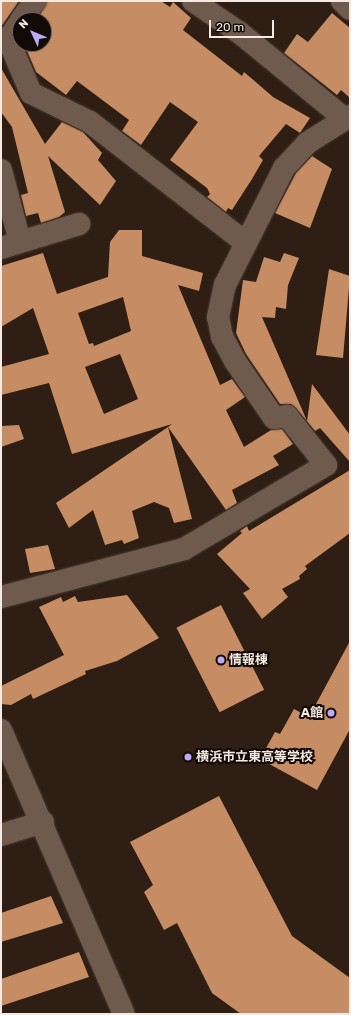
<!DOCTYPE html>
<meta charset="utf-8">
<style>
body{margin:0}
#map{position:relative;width:351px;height:1015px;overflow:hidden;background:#2f1e13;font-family:Rubik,"Noto Sans JP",sans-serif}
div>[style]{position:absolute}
.building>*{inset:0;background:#c68c64;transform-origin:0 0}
.roads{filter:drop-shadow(0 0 1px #483a32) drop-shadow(0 0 1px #483a32)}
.minor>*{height:22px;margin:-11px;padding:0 11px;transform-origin:11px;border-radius:11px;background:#6f5b4e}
.dots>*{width:11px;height:11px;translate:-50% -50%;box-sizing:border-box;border:2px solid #120a06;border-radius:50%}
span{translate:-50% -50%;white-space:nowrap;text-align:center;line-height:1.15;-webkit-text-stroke:4px #120a06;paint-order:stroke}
.poi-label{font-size:13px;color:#f5e9e1;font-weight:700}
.left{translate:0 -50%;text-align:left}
.right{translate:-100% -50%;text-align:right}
.frame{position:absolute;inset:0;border:2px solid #f5e9e1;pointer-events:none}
.north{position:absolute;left:12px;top:12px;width:40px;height:40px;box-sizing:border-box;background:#120a06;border:1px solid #6d635e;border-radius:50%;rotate:314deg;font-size:11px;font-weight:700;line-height:16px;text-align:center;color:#f5e9e1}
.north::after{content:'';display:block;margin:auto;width:14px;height:18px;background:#bbaaf6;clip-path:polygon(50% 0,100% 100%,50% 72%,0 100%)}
.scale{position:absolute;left:209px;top:20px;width:65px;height:18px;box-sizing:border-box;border:2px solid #f5e9e1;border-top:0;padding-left:5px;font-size:12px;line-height:14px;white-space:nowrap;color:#f5e9e1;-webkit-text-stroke:3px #120a06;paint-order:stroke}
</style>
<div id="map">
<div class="building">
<div style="clip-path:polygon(1px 1px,19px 1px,1px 27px)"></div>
<div style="clip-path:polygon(47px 1px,161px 1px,170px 7px,173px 2px,191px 18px,183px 30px,242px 76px,244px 72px,273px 97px,310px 118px,300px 133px,286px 124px,259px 156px,263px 160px,252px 179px,232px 210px,228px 208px,226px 212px,207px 197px,210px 194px,207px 188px,170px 160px,198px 122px,170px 102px,141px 145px,122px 131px,129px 120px,77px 81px,66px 95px,36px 72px,24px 44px,44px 44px,44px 20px,37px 20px)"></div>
<div style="clip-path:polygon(332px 13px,350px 28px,350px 98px,341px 90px,337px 95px,284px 53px,297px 34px,308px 42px)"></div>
<div style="clip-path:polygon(1px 68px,45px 144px,62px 122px,83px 132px,102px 153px,98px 160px,116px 181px,100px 205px,48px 156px,65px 212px,59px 217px,41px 223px,38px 213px,26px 216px,21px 195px,28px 193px,12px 127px,1px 112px)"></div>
<div style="clip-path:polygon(312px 156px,332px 169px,310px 228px,275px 213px,296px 173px)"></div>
<div style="clip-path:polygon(evenodd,119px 230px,142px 230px,142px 256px,203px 273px,199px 291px,178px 285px,220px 385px,232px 379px,245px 397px,226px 410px,244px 447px,271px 430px,282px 429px,293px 444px,273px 456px,279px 465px,232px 490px,237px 503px,226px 510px,168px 427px,172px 424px,72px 454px,49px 383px,1px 395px,1px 367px,49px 354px,33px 308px,1px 327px,1px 266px,43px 253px,57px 294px,108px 277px,110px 242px,119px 230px,123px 297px,131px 331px,94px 346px,93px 343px,89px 344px,78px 313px,123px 297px,119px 230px,120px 354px,138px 399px,104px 414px,85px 367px,120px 354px)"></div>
<div style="clip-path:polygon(284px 253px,299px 258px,288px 285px,286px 309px,276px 307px,275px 318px,262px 317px,307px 421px,312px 384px,350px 435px,350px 462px,320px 428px,315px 431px,296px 408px,291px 404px,280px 404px,246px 354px,236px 333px,243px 280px,256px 282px,264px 257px,280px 262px)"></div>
<div style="clip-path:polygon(329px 269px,350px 276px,343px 358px,316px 355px)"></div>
<div style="clip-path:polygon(19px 425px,24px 439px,1px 447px,1px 426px)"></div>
<div style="clip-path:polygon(168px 427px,192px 519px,174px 523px,169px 508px,154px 502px,132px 511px,139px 538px,124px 544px,122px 540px,105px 545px,93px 510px,69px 528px,56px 503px)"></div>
<div style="clip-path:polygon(350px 470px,350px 533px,305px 566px,307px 569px,299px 576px,300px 579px,282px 589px,288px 597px,262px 619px,243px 593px,250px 589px,217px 554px,242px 533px,240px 531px,247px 526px,249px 531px)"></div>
<div style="clip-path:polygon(48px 545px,55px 569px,30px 573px,25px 549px)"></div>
<div style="clip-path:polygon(127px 595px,159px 638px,117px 661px,85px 671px,86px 674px,33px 699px,31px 694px,11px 705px,1px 704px,1px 686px,64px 655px,39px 607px,61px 597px,63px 602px,75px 596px,78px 602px)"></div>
<div style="left:221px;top:605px;width:95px;height:50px;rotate:63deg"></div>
<div style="clip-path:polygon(350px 641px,350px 729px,317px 790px,260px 759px,275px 732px,280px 734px,294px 709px,309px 717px)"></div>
<div style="clip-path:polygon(219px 796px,292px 936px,350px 978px,350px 1014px,241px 1014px,212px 993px,177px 923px,164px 930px,144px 892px,153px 885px,130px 842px)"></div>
<div style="clip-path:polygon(51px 896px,63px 923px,1px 942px,1px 913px)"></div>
<div style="clip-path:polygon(79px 952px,89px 977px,1px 1006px,1px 979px)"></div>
</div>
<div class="roads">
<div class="minor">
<div style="left:193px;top:1px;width:57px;rotate:34.2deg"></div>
<div style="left:240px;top:33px;width:136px;rotate:39.3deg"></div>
<div style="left:342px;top:1px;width:11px;rotate:45deg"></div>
<div style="left:21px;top:20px;width:24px;rotate:-54deg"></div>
<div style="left:20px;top:22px;width:21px;rotate:125deg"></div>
<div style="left:8px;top:39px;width:59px;rotate:66.9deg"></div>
<div style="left:31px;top:93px;width:66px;rotate:26.2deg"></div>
<div style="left:90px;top:122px;width:197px;rotate:37.8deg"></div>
<div style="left:1px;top:170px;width:74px;rotate:75.2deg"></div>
<div style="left:1px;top:248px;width:82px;rotate:-17.1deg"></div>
<div style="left:1px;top:597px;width:189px;rotate:-14.7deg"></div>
<div style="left:184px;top:549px;width:165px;rotate:-30.6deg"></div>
<div style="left:326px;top:465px;width:63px;rotate:-128.5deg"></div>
<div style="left:287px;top:416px;width:13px;rotate:171deg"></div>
<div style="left:274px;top:418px;width:69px;rotate:-124.4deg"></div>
<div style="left:235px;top:361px;width:27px;rotate:-118deg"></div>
<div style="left:222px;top:337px;width:20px;rotate:-101deg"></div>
<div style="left:218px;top:317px;width:33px;rotate:-78deg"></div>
<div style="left:225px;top:285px;width:131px;rotate:-63.2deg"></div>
<div style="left:284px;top:168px;width:34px;rotate:-47deg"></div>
<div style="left:307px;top:143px;width:51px;rotate:-32.1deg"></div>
<div style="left:1px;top:730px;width:309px;rotate:66.6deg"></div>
<div style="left:1px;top:835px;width:44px;rotate:-17.2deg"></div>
</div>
</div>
<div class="dots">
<div style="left:221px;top:660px;background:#bbaaf6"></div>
<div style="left:331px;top:713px;background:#bbaaf6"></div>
<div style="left:188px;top:757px;background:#bbaaf6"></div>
</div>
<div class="poi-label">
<span class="left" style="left:229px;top:660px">情報棟</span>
<span class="right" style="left:323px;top:713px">A館</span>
<span class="left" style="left:196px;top:757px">横浜市立東高等学校</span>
</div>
<div class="frame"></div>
<div class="north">N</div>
<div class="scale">20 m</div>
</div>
